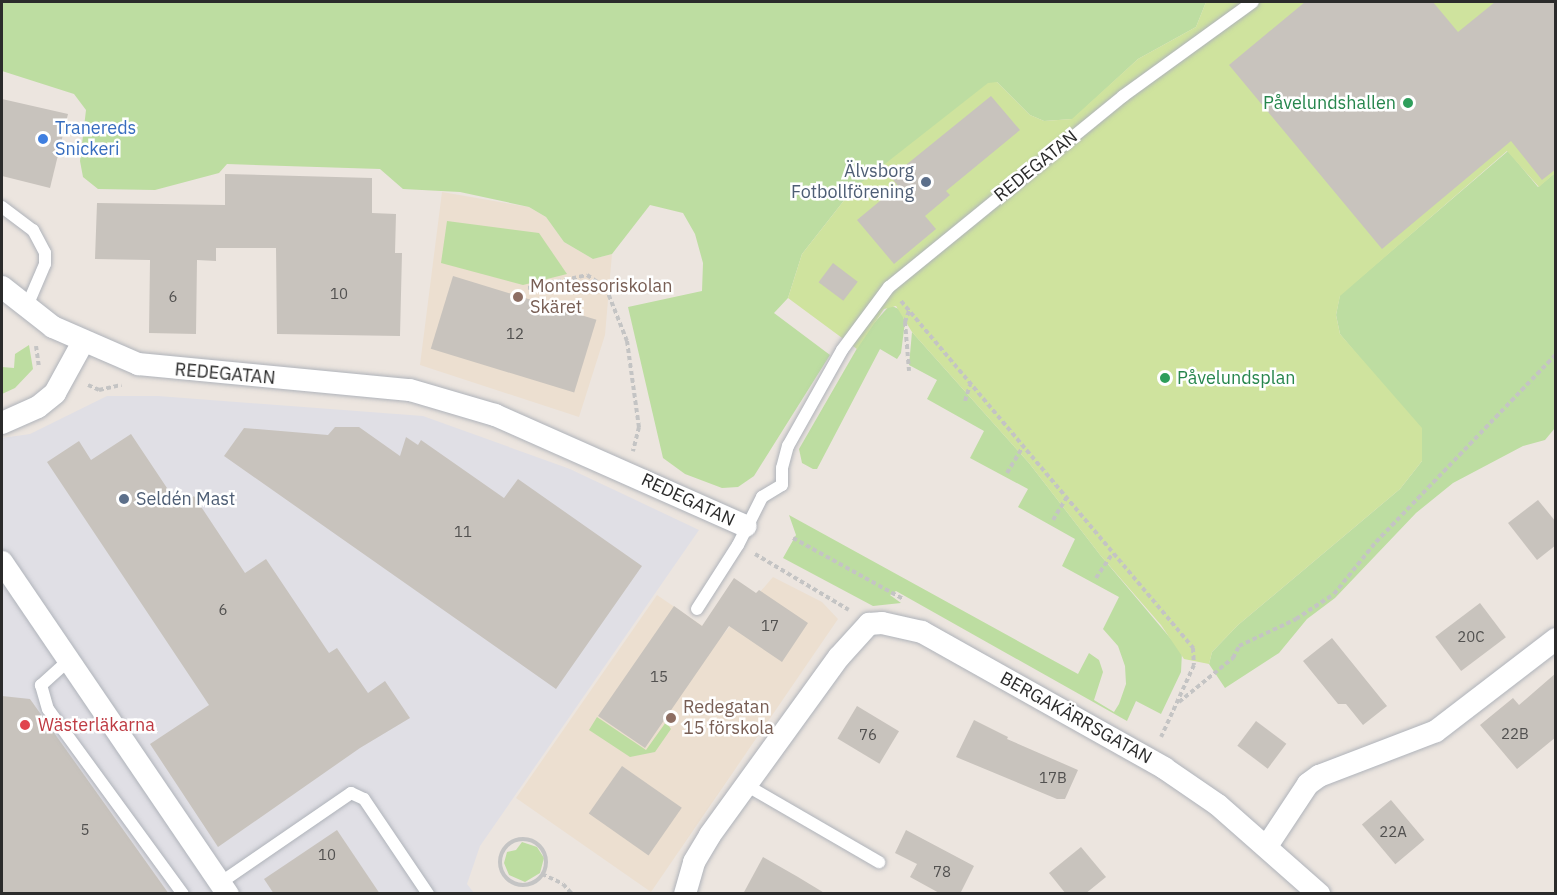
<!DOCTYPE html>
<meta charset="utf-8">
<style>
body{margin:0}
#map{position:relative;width:1557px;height:895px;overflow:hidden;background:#ece5df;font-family:"IBM Plex Sans",sans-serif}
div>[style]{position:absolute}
.industrial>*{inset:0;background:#e0dfe5}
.education>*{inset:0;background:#ecdfd0}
.green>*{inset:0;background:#bddda1}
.pitch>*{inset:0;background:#cfe39e}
.building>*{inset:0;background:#c8c3bd;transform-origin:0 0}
.path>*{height:4px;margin-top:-2px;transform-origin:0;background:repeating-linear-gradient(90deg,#c4c4c4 0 4.5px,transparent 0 7.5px)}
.path>.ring{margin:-2px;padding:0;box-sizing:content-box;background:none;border:4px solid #c4c4c4;border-radius:50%}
.roads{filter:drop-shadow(0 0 2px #afb3ba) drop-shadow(0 0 2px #afb3ba)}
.lane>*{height:12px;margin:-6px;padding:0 6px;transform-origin:6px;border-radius:6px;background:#fff}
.street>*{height:22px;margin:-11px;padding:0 11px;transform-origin:11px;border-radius:11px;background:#fff}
.dots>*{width:16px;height:16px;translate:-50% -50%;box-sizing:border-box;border:3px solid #fff;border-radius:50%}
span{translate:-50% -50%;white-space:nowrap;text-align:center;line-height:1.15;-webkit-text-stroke:5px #fff;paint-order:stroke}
.number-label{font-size:15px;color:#525150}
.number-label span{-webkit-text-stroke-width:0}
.leisure-label{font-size:18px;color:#27864d}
.right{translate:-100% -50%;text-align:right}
.left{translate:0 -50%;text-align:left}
.shop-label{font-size:18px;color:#366cbe}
.street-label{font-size:18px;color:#2b2b2b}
.service-label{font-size:18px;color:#4e5e75}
.education-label{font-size:18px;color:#785e54}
.health-label{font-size:18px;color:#be3a42}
.frame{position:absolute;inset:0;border:3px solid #2b2b2b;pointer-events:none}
</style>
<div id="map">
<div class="industrial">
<div style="clip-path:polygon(107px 396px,158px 396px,423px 416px,570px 469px,699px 530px,480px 846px,467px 884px,474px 893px,2px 894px,2px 438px,30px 434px)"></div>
</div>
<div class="education">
<div style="clip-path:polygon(442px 192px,529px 207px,546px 217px,564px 242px,593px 259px,612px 254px,605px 335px,579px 417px,420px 365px)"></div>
<div style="clip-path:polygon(773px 577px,822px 602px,838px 619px,651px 892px,516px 798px,657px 595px,720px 638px)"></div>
</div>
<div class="green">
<div style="clip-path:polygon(2px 2px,1206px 2px,1196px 27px,1138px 59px,1073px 119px,1044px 121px,1030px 115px,997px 82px,853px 189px,802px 254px,788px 298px,774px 313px,830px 355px,754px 476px,738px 487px,722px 488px,685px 474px,663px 458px,628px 307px,702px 291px,703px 263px,695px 234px,683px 213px,650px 205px,612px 254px,593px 259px,564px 242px,546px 217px,529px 207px,460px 192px,403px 189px,380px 169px,227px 164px,219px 173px,155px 190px,98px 189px,83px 177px,80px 161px,86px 110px,74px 94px,2px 71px)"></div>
<div style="clip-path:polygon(1508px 151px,1538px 187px,1555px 173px,1555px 428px,1545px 440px,1523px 446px,1453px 483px,1416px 513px,1335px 598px,1307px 619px,1279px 653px,1225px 688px,1209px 664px,1212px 652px,1238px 625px,1400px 489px,1422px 461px,1390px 394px,1340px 334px,1336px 315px,1340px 295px)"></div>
<div style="clip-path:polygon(447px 221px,539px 233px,567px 274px,523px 285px,441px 263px)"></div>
<div style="clip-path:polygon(890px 305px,901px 310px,905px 322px,901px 353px,897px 359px,880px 349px,817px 469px,813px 469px,802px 463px,799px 449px,867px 331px)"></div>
<div style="clip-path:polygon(912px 332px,1029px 463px,1101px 556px,1182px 652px,1181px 672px,1161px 714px,1136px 701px,1127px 721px,896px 591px,890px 595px,901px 603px,873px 606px,783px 558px,796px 535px,789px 515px,1078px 674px,1089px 653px,1099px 660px,1103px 672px,1094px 700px,1114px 712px,1119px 704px,1126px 684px,1125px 666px,1118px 646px,1103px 629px,1119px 597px,1062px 566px,1075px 539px,1018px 507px,1028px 489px,970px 458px,984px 431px,927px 399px,937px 380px,909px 365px)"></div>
<div style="clip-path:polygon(29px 345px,33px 369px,15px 388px,2px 394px,2px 367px,14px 368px,15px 354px)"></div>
<div style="clip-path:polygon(597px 717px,646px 750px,666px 722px,671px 729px,655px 752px,630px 757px,589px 730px)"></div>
<div style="clip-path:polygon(522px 842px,537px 847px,544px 858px,540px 873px,525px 882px,509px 875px,504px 863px,507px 852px,516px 850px)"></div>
</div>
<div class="pitch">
<div style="clip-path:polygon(1206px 2px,1555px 2px,1555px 173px,1539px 187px,1507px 151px,1340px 296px,1336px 315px,1340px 334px,1422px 428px,1422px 461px,1400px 489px,1238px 625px,1212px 652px,1209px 664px,1184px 659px,1161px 625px,1101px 556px,1029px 463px,912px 332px,896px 306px,884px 309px,857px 349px,788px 298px,802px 254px,853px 189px,988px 83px,997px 82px,1030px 115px,1044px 121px,1072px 119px,1138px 59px,1196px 27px)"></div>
</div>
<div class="building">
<div style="clip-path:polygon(1305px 2px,1433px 2px,1458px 32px,1495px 2px,1556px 2px,1556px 169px,1542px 180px,1511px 141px,1382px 249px,1229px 65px)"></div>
<div style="clip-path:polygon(991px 96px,1020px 130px,946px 191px,950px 195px,925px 216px,936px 229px,894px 264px,857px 220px,898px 186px,891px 177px)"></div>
<div style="clip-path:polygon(2px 99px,68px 114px,50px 188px,2px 176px)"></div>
<div style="clip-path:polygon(225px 174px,372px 178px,372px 213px,396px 214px,395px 253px,402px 253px,400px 336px,277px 334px,276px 248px,216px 248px,216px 261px,197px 260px,196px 334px,149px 333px,150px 260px,95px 259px,97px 203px,225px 205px)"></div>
<div style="left:833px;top:263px;width:31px;height:24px;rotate:37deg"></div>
<div style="left:453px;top:276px;width:150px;height:76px;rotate:17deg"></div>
<div style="clip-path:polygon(335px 427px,359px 427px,400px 456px,406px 437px,418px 445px,421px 440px,504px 498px,518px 479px,642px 566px,556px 689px,224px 456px,244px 428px,328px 435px)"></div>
<div style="clip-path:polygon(131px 434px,179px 506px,194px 496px,245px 573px,266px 559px,329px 653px,337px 648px,368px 693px,385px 681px,410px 718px,360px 748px,218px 847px,150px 744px,209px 705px,47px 462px,79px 441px,91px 460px)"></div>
<div style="clip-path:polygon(1538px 500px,1556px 522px,1556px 545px,1537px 560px,1508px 523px)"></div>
<div style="clip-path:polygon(734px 578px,756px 593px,759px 590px,808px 623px,782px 662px,729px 626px,645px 748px,598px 716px,674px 606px,702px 626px)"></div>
<div style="left:1480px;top:603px;width:43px;height:56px;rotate:53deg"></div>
<div style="clip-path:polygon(1332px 638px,1387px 706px,1363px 725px,1346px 704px,1338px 704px,1303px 661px)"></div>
<div style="clip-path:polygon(1556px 673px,1556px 737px,1517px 769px,1480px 725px,1513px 698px,1519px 705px)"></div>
<div style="clip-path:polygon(2px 696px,30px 699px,169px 894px,2px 894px)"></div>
<div style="left:857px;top:706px;width:49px;height:38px;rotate:31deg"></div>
<div style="clip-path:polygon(974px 720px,1008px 737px,1007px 739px,1078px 770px,1065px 799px,1057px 799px,956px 757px)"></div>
<div style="left:1256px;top:721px;width:38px;height:31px;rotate:37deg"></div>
<div style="left:622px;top:766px;width:73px;height:58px;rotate:35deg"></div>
<div style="left:1391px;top:800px;width:52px;height:38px;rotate:50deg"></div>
<div style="clip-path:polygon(337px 830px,380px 894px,274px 894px,264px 879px)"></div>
<div style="clip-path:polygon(906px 830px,974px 866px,960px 894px,941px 894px,910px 877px,917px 864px,895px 853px)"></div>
<div style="clip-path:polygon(1081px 847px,1106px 877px,1085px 894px,1066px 894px,1049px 873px)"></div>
<div style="clip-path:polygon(763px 857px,798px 877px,826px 894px,743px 894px)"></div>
</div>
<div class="path">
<div style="left:528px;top:288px;width:60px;rotate:-12.4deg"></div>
<div style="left:587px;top:275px;width:23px;rotate:34deg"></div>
<div style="left:606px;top:288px;width:57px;rotate:68.4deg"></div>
<div style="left:627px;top:341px;width:87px;rotate:82.1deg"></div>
<div style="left:639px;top:427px;width:25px;rotate:104deg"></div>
<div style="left:901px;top:301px;width:454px;rotate:49.9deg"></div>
<div style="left:1193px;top:648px;width:17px;rotate:87deg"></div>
<div style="left:1194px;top:665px;width:79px;rotate:114.6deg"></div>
<div style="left:909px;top:311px;width:12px;rotate:110deg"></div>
<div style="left:905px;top:322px;width:49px;rotate:85.3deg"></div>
<div style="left:36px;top:346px;width:21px;rotate:82deg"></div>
<div style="left:88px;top:385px;width:12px;rotate:24deg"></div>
<div style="left:99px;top:390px;width:23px;rotate:-13deg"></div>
<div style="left:965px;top:401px;width:17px;rotate:-73deg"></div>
<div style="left:1007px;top:473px;width:31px;rotate:-59deg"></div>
<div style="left:1053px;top:520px;width:26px;rotate:-59deg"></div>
<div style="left:793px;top:538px;width:126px;rotate:29deg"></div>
<div style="left:755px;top:554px;width:109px;rotate:30.8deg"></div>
<div style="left:1096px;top:578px;width:30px;rotate:-56deg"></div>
<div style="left:1179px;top:702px;width:70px;rotate:-39.2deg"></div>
<div style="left:1233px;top:658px;width:13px;rotate:-63deg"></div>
<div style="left:1239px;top:646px;width:63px;rotate:-25.3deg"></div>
<div style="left:1296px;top:619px;width:45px;rotate:-33.3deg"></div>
<div style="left:1334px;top:594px;width:67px;rotate:-51.1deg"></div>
<div style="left:1376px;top:542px;width:260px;rotate:-46.2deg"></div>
<div class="ring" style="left:500px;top:839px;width:42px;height:42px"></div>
<div style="left:542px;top:874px;width:23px;rotate:25deg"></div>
<div style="left:563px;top:884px;width:13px;rotate:48deg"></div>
</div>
<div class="roads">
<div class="lane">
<div style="left:2px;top:207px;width:39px;rotate:37deg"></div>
<div style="left:33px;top:230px;width:26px;rotate:62deg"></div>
<div style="left:45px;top:253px;width:11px;rotate:90deg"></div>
<div style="left:45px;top:264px;width:46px;rotate:113.2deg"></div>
<div style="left:697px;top:609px;width:76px;rotate:-57.4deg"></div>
<div style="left:738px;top:545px;width:54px;rotate:-63.4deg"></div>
<div style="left:762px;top:497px;width:23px;rotate:-31deg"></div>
<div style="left:782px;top:485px;width:17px;rotate:-90deg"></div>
<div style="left:782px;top:468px;width:23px;rotate:-75deg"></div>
<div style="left:788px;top:446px;width:110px;rotate:-60.6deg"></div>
<div style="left:842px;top:350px;width:79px;rotate:-53.3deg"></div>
<div style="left:889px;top:287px;width:302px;rotate:-39.2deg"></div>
<div style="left:1123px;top:96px;width:160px;rotate:-35.9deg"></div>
<div style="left:69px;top:660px;width:38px;rotate:138deg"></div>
<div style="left:41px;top:685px;width:25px;rotate:74deg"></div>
<div style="left:48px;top:709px;width:229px;rotate:53.9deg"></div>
<div style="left:746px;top:785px;width:154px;rotate:30.1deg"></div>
<div style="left:220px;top:883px;width:159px;rotate:-34.5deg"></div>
<div style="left:351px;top:793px;width:14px;rotate:25deg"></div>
<div style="left:364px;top:799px;width:115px;rotate:56deg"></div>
</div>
<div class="street">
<div style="left:2px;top:287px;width:65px;rotate:38.1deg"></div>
<div style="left:53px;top:327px;width:93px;rotate:23.5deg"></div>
<div style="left:138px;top:364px;width:273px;rotate:5.5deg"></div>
<div style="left:410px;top:390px;width:89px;rotate:16.4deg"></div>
<div style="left:495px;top:415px;width:274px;rotate:23.9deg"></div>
<div style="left:2px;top:423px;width:39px;rotate:-24deg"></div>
<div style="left:38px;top:407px;width:22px;rotate:-39deg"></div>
<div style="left:55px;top:393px;width:58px;rotate:-61.2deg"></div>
<div style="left:2px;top:562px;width:402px;rotate:55.8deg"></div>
<div style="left:1267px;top:846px;width:74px;rotate:-56.5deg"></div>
<div style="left:1308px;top:784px;width:14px;rotate:-36deg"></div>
<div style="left:1319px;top:776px;width:125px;rotate:-21deg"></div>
<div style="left:1436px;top:731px;width:151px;rotate:-37.5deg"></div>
<div style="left:685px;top:894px;width:33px;rotate:-74deg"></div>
<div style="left:694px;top:862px;width:31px;rotate:-59deg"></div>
<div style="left:710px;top:835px;width:220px;rotate:-54.1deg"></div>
<div style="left:839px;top:657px;width:45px;rotate:-47.7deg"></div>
<div style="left:869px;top:624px;width:13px;rotate:-4deg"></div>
<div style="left:882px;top:623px;width:41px;rotate:12.7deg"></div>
<div style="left:922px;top:632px;width:278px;rotate:29.3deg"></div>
<div style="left:1164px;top:768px;width:65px;rotate:34.4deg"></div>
<div style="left:1218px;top:805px;width:135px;rotate:41.4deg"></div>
</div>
</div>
<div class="dots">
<div style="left:1408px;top:103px;background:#2e9e5b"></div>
<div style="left:43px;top:139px;background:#3f7fe0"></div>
<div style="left:926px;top:182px;background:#5c6f8a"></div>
<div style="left:518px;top:297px;background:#8d6e63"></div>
<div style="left:1165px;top:378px;background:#2e9e5b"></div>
<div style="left:124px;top:499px;background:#5c6f8a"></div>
<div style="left:671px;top:718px;background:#8d6e63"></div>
<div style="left:25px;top:725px;background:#e0444e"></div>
</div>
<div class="number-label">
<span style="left:339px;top:294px">10</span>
<span style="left:173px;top:297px">6</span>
<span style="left:515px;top:334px">12</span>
<span style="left:463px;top:532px">11</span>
<span style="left:223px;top:610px">6</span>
<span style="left:770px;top:626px">17</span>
<span style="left:1471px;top:637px">20C</span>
<span style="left:659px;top:677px">15</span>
<span style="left:1515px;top:734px">22B</span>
<span style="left:868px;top:735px">76</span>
<span style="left:1053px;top:778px">17B</span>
<span style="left:85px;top:830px">5</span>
<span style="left:1393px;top:832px">22A</span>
<span style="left:327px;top:855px">10</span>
<span style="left:942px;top:872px">78</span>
</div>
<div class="leisure-label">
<span class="right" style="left:1396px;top:103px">Påvelundshallen</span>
<span class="left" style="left:1177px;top:378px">Påvelundsplan</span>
</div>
<div class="shop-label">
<span class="left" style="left:55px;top:139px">Tranereds<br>Snickeri</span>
</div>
<div class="street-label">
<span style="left:1036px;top:166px;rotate:-39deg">REDEGATAN</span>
<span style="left:225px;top:374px;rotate:5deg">REDEGATAN</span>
<span style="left:688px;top:500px;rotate:25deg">REDEGATAN</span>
<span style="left:1076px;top:718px;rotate:29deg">BERGAKÄRRSGATAN</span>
</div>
<div class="service-label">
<span class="right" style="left:914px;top:182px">Älvsborg<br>Fotbollförening</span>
<span class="left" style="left:136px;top:499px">Seldén Mast</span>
</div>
<div class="education-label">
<span class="left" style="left:530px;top:297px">Montessoriskolan<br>Skäret</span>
<span class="left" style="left:683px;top:718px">Redegatan<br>15 förskola</span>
</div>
<div class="health-label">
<span class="left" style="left:38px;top:725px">Wästerläkarna</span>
</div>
<div class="frame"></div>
</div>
